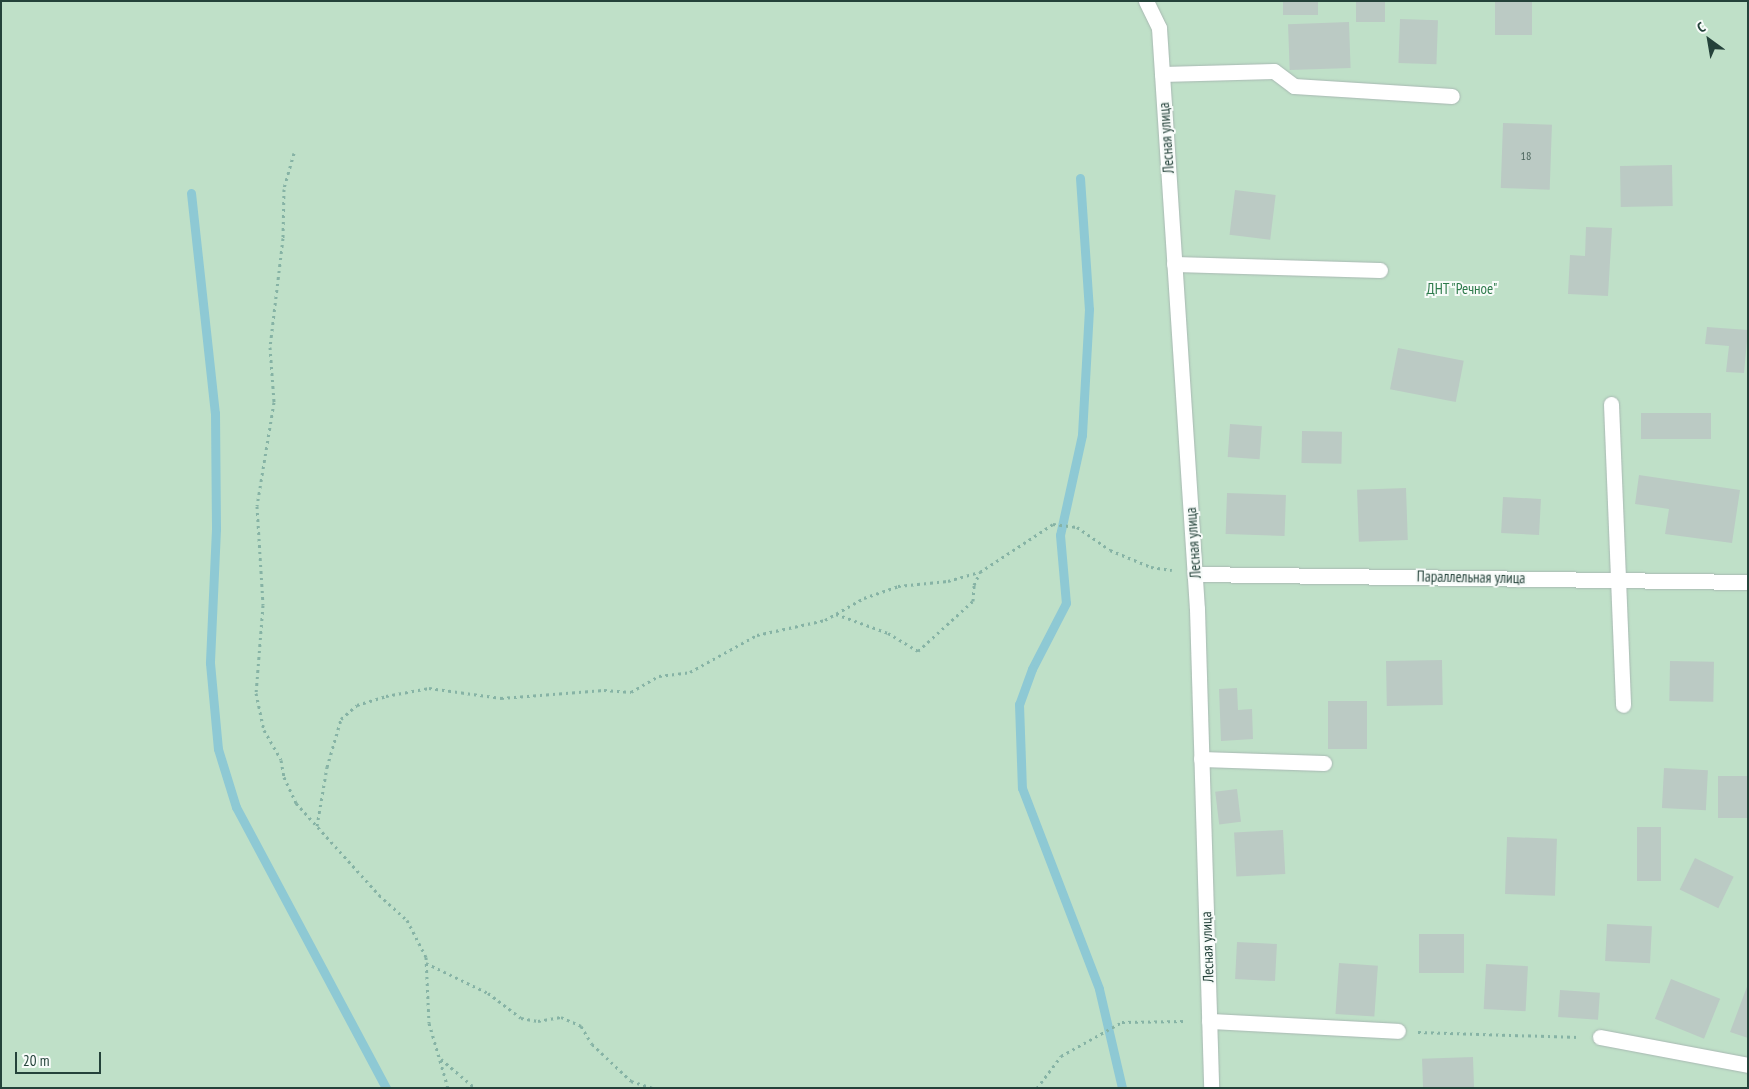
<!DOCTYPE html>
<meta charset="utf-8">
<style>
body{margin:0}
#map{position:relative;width:1749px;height:1089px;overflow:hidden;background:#e6efeb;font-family:"PT Sans Narrow",sans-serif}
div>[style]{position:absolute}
.green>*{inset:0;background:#bfe0c8;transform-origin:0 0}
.stream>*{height:9px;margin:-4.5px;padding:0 4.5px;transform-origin:4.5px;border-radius:4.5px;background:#8ec9d4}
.building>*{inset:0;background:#bbcac4;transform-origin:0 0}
.path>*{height:3px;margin-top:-1.5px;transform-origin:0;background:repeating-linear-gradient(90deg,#86b3a5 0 2.5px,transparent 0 6.5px)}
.roads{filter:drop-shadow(0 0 1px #a8b8b2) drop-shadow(0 0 1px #a8b8b2)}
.street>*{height:15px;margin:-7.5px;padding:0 7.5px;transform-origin:7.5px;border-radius:7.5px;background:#fff}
span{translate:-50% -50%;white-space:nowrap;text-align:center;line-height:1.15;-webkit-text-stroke:4px #f7fbf9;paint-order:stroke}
.number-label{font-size:12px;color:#4a645c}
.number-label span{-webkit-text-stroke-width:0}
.street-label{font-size:15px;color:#24423a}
.park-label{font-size:15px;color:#2d7a4b}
.frame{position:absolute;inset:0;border:2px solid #24423a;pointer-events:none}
.north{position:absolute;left:1684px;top:15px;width:50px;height:50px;-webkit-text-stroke:4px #f7fbf9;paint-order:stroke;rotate:328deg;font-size:14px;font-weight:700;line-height:20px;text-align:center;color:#24423a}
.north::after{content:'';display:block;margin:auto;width:18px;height:22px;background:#24423a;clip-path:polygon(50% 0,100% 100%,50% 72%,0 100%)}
.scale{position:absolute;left:15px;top:1052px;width:86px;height:22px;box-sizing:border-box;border:2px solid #24423a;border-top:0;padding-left:6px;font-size:15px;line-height:18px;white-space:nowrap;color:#24423a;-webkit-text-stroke:4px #f7fbf9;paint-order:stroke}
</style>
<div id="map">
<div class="green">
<div style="left:1px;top:1px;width:1747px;height:1087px"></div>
</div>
<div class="stream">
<div style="left:1080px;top:178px;width:131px;rotate:86.1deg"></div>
<div style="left:1089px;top:309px;width:126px;rotate:93.2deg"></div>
<div style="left:1082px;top:435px;width:102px;rotate:102.4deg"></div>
<div style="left:1060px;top:535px;width:68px;rotate:85deg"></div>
<div style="left:1066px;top:603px;width:74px;rotate:117.3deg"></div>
<div style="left:1032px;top:669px;width:37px;rotate:110deg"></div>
<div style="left:1019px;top:704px;width:84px;rotate:88deg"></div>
<div style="left:1022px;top:788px;width:215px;rotate:69deg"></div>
<div style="left:1099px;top:989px;width:102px;rotate:76.9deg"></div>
<div style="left:191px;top:193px;width:221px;rotate:83.8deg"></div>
<div style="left:215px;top:413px;width:116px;rotate:89.5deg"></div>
<div style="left:216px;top:529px;width:134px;rotate:92.6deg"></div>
<div style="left:210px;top:663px;width:86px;rotate:84.7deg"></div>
<div style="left:218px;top:749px;width:61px;rotate:72.8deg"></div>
<div style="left:236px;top:807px;width:319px;rotate:61.9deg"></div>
</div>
<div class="building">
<div style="left:1283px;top:1px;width:35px;height:14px"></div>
<div style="left:1356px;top:1px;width:29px;height:21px"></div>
<div style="left:1495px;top:1px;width:37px;height:34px"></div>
<div style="left:1400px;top:19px;width:38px;height:44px;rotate:2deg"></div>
<div style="left:1349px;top:22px;width:46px;height:61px;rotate:88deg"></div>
<div style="left:1503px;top:123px;width:49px;height:65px;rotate:2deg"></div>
<div style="left:1672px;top:165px;width:41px;height:52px;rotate:89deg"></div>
<div style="left:1235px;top:190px;width:41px;height:45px;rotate:7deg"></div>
<div style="clip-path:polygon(1586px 227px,1612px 228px,1608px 296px,1568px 294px,1570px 255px,1585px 256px)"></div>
<div style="clip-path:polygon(1707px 327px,1748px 330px,1744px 373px,1726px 372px,1729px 346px,1705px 344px)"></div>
<div style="left:1398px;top:348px;width:67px;height:42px;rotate:11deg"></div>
<div style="left:1711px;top:413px;width:26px;height:70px;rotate:90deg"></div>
<div style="left:1230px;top:424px;width:32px;height:33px;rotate:4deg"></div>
<div style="left:1302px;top:431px;width:40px;height:32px;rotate:1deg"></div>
<div style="clip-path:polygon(1639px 475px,1740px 490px,1732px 543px,1665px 534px,1669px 509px,1635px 504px)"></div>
<div style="left:1406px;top:488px;width:52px;height:49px;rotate:88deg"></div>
<div style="left:1227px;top:493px;width:59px;height:41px;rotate:2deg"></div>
<div style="left:1503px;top:497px;width:38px;height:36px;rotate:3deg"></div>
<div style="left:1442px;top:660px;width:45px;height:56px;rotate:89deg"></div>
<div style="left:1670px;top:661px;width:44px;height:40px;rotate:1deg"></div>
<div style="clip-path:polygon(1237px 688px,1238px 710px,1252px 709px,1253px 739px,1221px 741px,1219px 689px)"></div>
<div style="left:1328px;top:701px;width:39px;height:48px"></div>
<div style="left:1664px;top:768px;width:44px;height:40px;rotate:3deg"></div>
<div style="left:1748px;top:776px;width:42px;height:30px;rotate:90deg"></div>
<div style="left:1237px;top:789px;width:33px;height:22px;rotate:83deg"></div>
<div style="left:1661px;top:827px;width:54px;height:24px;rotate:90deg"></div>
<div style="left:1283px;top:830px;width:44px;height:49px;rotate:87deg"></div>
<div style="left:1507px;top:837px;width:50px;height:57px;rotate:2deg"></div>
<div style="left:1695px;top:858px;width:43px;height:35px;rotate:26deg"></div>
<div style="left:1607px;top:924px;width:45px;height:37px;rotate:3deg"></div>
<div style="left:1419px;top:934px;width:45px;height:39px"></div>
<div style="left:1237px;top:942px;width:40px;height:37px;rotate:3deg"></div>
<div style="left:1339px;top:963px;width:39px;height:51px;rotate:4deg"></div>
<div style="left:1486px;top:964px;width:42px;height:45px;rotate:3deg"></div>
<div style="left:1671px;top:979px;width:53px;height:43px;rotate:22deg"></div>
<div style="clip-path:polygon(1748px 984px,1748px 1038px,1730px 1032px)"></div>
<div style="left:1560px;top:990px;width:40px;height:27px;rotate:4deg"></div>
<div style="left:1473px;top:1057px;width:31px;height:51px;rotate:88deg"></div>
</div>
<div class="path">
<div style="left:294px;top:153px;width:37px;rotate:106deg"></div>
<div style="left:284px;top:189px;width:49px;rotate:91.2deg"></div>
<div style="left:283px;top:238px;width:110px;rotate:96.8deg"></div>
<div style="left:270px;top:347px;width:55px;rotate:85.8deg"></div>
<div style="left:274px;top:402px;width:105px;rotate:99.3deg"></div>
<div style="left:257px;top:506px;width:99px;rotate:86.5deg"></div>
<div style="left:263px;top:605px;width:88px;rotate:94.5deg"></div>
<div style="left:256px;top:693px;width:38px;rotate:78deg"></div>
<div style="left:264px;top:730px;width:34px;rotate:60deg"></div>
<div style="left:281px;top:760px;width:17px;rotate:80deg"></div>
<div style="left:284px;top:777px;width:29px;rotate:65deg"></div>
<div style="left:296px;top:803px;width:124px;rotate:47.9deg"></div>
<div style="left:379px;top:895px;width:38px;rotate:42deg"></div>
<div style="left:407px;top:920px;width:42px;rotate:62.8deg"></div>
<div style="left:426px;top:957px;width:66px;rotate:87.4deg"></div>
<div style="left:429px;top:1023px;width:68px;rotate:73.7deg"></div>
<div style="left:836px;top:614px;width:55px;rotate:20.1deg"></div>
<div style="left:888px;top:633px;width:35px;rotate:31deg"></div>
<div style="left:918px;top:651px;width:74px;rotate:-42.3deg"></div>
<div style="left:973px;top:601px;width:16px;rotate:-86deg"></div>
<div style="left:974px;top:585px;width:14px;rotate:-65deg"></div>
<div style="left:317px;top:826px;width:60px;rotate:-80.4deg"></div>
<div style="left:327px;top:767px;width:50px;rotate:-73.7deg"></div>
<div style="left:341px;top:719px;width:21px;rotate:-41deg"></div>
<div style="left:357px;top:705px;width:30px;rotate:-17deg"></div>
<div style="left:386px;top:696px;width:44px;rotate:-10.5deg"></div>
<div style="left:429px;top:688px;width:73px;rotate:7.9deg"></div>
<div style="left:501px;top:698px;width:103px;rotate:-4.4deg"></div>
<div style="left:604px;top:690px;width:27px;rotate:4deg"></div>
<div style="left:631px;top:692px;width:32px;rotate:-30deg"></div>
<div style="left:659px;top:676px;width:31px;rotate:-7deg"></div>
<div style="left:690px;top:672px;width:77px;rotate:-28.9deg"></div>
<div style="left:757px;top:635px;width:70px;rotate:-12.4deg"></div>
<div style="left:825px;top:620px;width:45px;rotate:-29.4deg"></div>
<div style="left:864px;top:598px;width:36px;rotate:-19deg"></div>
<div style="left:898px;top:586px;width:50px;rotate:-5.7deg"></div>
<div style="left:948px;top:581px;width:33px;rotate:-16deg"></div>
<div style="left:980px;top:572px;width:87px;rotate:-33.3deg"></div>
<div style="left:1053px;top:524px;width:24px;rotate:7deg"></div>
<div style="left:1077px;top:527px;width:40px;rotate:34.9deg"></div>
<div style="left:1110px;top:550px;width:44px;rotate:22.5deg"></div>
<div style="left:1151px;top:567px;width:21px;rotate:8deg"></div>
<div style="left:426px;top:963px;width:69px;rotate:25.8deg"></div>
<div style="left:488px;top:993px;width:41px;rotate:37.1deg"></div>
<div style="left:521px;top:1018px;width:17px;rotate:10deg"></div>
<div style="left:538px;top:1021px;width:23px;rotate:-10deg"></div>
<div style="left:561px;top:1017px;width:22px;rotate:24deg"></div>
<div style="left:581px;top:1026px;width:21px;rotate:59deg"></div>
<div style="left:592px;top:1044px;width:54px;rotate:43.5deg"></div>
<div style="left:631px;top:1081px;width:22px;rotate:18deg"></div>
<div style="left:1418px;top:1032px;width:161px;rotate:1.8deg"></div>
<div style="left:441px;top:1059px;width:45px;rotate:40.5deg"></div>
<div style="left:1037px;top:1088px;width:40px;rotate:-53deg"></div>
<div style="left:1061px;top:1056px;width:70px;rotate:-29.1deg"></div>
<div style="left:1122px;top:1022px;width:64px;rotate:-0.9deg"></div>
</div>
<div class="roads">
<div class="street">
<div style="left:1146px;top:1px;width:30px;rotate:64deg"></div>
<div style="left:1159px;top:28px;width:582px;rotate:86.26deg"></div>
<div style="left:1197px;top:609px;width:479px;rotate:88.3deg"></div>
<div style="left:1162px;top:74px;width:112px;rotate:-1.5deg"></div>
<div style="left:1274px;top:71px;width:25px;rotate:37deg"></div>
<div style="left:1294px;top:86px;width:158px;rotate:3.6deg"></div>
<div style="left:1174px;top:264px;width:206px;rotate:1.7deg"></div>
<div style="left:1611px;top:404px;width:301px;rotate:87.7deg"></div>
<div style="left:1195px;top:574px;width:553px;rotate:0.83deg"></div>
<div style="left:1201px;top:759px;width:123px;rotate:1.9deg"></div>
<div style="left:1209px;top:1021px;width:189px;rotate:3deg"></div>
<div style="left:1600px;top:1037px;width:151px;rotate:10.7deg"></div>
</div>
</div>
<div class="number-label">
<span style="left:1526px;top:156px">18</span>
</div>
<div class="street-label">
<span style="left:1166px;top:138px;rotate:-94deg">Лесная улица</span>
<span style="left:1193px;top:543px;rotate:-94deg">Лесная улица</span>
<span style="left:1471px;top:577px;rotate:1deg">Параллельная улица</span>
<span style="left:1207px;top:947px;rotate:-92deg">Лесная улица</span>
</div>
<div class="park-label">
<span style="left:1462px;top:289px">ДНТ "Речное"</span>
</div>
<div class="frame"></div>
<div class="north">С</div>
<div class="scale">20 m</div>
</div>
